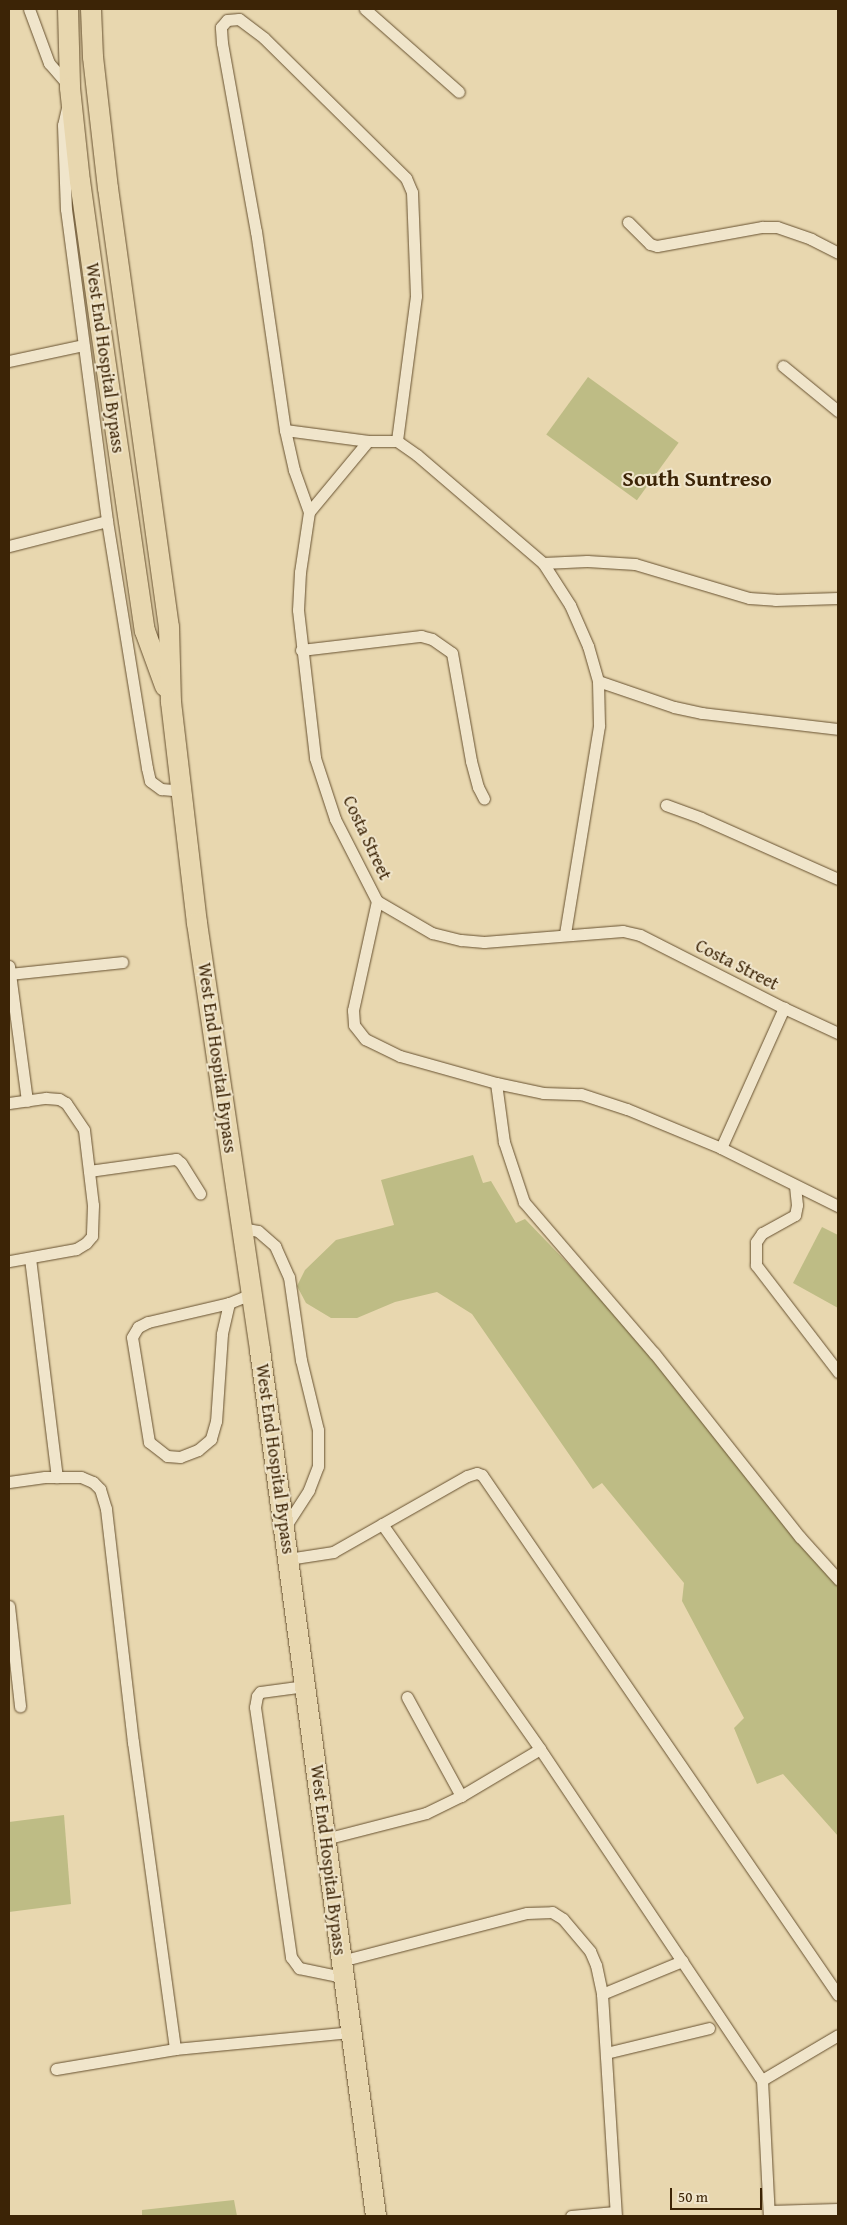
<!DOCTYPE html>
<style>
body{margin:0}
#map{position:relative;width:847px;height:2225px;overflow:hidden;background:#e8d7af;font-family:"Gentium Book Plus",serif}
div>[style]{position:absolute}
.green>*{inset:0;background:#bebc85;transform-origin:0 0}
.roads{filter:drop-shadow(0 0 1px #675130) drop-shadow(0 0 1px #675130)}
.street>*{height:11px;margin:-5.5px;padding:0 5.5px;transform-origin:5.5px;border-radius:5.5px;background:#f0e5cb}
.highway>*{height:20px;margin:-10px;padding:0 10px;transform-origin:10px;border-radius:10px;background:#e8d7af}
span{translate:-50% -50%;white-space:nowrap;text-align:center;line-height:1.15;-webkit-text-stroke:4px #f0e5cb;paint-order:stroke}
.street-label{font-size:18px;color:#3c2406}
.district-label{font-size:22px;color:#3c2406;font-weight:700}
.frame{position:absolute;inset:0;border:10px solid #3c2406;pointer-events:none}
.scale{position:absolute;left:670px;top:2188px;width:92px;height:22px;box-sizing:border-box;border:2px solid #3c2406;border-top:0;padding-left:6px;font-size:15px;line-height:18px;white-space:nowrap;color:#3c2406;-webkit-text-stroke:4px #f0e5cb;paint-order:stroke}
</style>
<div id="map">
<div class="green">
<div style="left:588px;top:377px;width:112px;height:71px;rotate:36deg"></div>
<div style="clip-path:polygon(473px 1155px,483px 1183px,491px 1181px,516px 1223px,525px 1219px,601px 1298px,838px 1584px,838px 1836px,783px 1774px,757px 1784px,734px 1728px,744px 1718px,682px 1601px,684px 1583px,602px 1483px,593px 1489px,472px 1314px,437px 1292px,395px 1302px,357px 1318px,331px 1318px,306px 1303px,297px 1286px,305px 1270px,336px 1240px,394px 1225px,381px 1180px)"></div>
<div style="clip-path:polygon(822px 1227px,838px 1235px,838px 1308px,793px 1283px)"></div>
<div style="clip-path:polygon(64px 1815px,71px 1904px,9px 1912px,9px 1822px)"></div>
<div style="clip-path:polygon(234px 2200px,237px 2216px,142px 2216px,142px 2210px)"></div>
</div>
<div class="roads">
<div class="street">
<div style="left:29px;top:9px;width:58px;rotate:69.7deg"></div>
<div style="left:49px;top:63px;width:30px;rotate:49deg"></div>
<div style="left:365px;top:9px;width:125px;rotate:41.4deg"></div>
<div style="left:67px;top:108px;width:17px;rotate:103deg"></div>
<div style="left:63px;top:125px;width:84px;rotate:88deg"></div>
<div style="left:66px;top:209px;width:315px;rotate:82.5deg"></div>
<div style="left:107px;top:521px;width:250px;rotate:80.8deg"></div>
<div style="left:147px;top:768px;width:13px;rotate:77deg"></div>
<div style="left:150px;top:781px;width:14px;rotate:36deg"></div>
<div style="left:161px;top:789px;width:21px;rotate:5deg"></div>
<div style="left:628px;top:222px;width:31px;rotate:45deg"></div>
<div style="left:650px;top:244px;width:7px;rotate:16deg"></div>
<div style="left:657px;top:246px;width:107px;rotate:-10.3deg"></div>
<div style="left:762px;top:227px;width:15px"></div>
<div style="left:777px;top:227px;width:36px;rotate:19deg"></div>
<div style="left:811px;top:239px;width:30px;rotate:27deg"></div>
<div style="left:9px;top:361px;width:76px;rotate:-12.2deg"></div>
<div style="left:783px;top:366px;width:71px;rotate:39.3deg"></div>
<div style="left:285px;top:430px;width:84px;rotate:7.5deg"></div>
<div style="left:368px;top:441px;width:29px"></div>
<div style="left:397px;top:441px;width:24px;rotate:35deg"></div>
<div style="left:417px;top:455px;width:166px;rotate:40.6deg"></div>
<div style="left:543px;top:563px;width:50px;rotate:57.3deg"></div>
<div style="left:570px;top:605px;width:45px;rotate:66.3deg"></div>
<div style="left:588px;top:646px;width:36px;rotate:74deg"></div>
<div style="left:598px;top:681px;width:45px;rotate:88.7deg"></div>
<div style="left:599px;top:726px;width:211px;rotate:99.3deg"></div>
<div style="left:368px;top:441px;width:92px;rotate:129.7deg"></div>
<div style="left:309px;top:512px;width:61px;rotate:98.5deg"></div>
<div style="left:300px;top:572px;width:38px;rotate:93deg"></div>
<div style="left:298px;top:610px;width:149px;rotate:83.4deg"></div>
<div style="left:315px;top:758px;width:64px;rotate:71.8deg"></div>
<div style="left:335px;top:819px;width:92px;rotate:62.9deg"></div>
<div style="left:377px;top:901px;width:64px;rotate:30.2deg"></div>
<div style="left:432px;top:933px;width:30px;rotate:14deg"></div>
<div style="left:461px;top:940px;width:23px;rotate:5deg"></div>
<div style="left:484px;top:942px;width:139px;rotate:-4.5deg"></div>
<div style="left:623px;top:931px;width:17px;rotate:13deg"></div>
<div style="left:640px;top:935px;width:161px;rotate:26.9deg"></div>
<div style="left:784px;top:1008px;width:60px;rotate:24.8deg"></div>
<div style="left:309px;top:512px;width:45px;rotate:-109.7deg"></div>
<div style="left:294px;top:470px;width:41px;rotate:-102.7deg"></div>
<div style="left:285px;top:430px;width:200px;rotate:-98.3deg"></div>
<div style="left:256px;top:232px;width:192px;rotate:-100.2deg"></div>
<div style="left:222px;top:43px;width:16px;rotate:-94deg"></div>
<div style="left:221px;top:27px;width:9px;rotate:-49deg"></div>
<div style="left:227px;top:20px;width:12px;rotate:-5deg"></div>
<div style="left:239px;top:19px;width:31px;rotate:37deg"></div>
<div style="left:264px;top:38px;width:199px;rotate:44.6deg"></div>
<div style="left:406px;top:178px;width:15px;rotate:67deg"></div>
<div style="left:412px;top:192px;width:104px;rotate:87.8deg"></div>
<div style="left:416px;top:296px;width:146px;rotate:97.5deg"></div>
<div style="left:9px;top:546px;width:101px;rotate:-14.3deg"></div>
<div style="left:543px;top:563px;width:44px;rotate:-2.6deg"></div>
<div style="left:587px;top:561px;width:48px;rotate:3.6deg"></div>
<div style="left:635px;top:564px;width:119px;rotate:16.6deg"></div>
<div style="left:749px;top:598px;width:26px;rotate:4deg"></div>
<div style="left:775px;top:600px;width:63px;rotate:-1.8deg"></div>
<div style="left:301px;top:650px;width:121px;rotate:-6.7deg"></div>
<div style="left:421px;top:636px;width:11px;rotate:15deg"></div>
<div style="left:432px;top:639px;width:24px;rotate:35deg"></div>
<div style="left:452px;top:653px;width:110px;rotate:80deg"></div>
<div style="left:471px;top:761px;width:27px;rotate:75deg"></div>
<div style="left:478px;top:787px;width:13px;rotate:63deg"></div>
<div style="left:598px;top:681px;width:80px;rotate:18.9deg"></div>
<div style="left:674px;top:707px;width:29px;rotate:12deg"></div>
<div style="left:702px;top:713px;width:137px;rotate:6.7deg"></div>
<div style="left:666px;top:805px;width:37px;rotate:20deg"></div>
<div style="left:701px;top:818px;width:150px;rotate:24deg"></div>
<div style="left:377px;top:901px;width:112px;rotate:102.4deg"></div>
<div style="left:353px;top:1010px;width:15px;rotate:86deg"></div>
<div style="left:354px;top:1025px;width:18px;rotate:52deg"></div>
<div style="left:365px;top:1039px;width:39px;rotate:26deg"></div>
<div style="left:400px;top:1056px;width:100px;rotate:15.7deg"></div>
<div style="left:496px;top:1083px;width:48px;rotate:12deg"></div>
<div style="left:543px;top:1093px;width:38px;rotate:2deg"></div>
<div style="left:581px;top:1094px;width:48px;rotate:18.1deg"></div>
<div style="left:627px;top:1109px;width:102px;rotate:22.5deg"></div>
<div style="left:721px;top:1148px;width:131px;rotate:26.4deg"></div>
<div style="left:9px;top:966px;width:136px;rotate:82.4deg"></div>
<div style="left:10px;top:974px;width:113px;rotate:-6.1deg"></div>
<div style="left:496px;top:1083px;width:60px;rotate:82.3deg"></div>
<div style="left:504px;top:1142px;width:63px;rotate:71.6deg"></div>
<div style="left:524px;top:1202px;width:199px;rotate:49.3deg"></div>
<div style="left:654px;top:1353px;width:235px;rotate:51.6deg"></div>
<div style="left:800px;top:1537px;width:57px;rotate:47.9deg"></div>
<div style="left:9px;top:1103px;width:37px;rotate:-8deg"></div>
<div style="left:46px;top:1098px;width:13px;rotate:4deg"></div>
<div style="left:59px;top:1099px;width:8px;rotate:30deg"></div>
<div style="left:66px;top:1103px;width:32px;rotate:56deg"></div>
<div style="left:84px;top:1130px;width:76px;rotate:83.2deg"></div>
<div style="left:93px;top:1205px;width:31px;rotate:92deg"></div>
<div style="left:92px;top:1236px;width:9px;rotate:131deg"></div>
<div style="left:86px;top:1243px;width:12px;rotate:149deg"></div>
<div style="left:76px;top:1249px;width:68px;rotate:169.8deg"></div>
<div style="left:721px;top:1148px;width:154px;rotate:-65.8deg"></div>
<div style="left:89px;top:1171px;width:88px;rotate:-7.9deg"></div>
<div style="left:176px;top:1159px;width:6px;rotate:39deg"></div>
<div style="left:181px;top:1163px;width:36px;rotate:58deg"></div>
<div style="left:795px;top:1186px;width:19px;rotate:84deg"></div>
<div style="left:797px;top:1205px;width:10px;rotate:101deg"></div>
<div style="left:795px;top:1215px;width:38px;rotate:151deg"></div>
<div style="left:762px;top:1233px;width:11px;rotate:124deg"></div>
<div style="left:756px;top:1242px;width:23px;rotate:90deg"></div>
<div style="left:756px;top:1265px;width:135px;rotate:52.5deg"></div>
<div style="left:241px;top:1228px;width:17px;rotate:10deg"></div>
<div style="left:258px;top:1231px;width:23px;rotate:41deg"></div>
<div style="left:275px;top:1246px;width:34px;rotate:66deg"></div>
<div style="left:289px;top:1277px;width:84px;rotate:81.8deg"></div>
<div style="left:301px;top:1360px;width:72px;rotate:76.3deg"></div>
<div style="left:318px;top:1430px;width:36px;rotate:90deg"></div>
<div style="left:318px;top:1466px;width:26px;rotate:111deg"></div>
<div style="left:309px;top:1490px;width:44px;rotate:123deg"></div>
<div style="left:30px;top:1258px;width:221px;rotate:83deg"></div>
<div style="left:229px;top:1303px;width:32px;rotate:103deg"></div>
<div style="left:222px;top:1334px;width:87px;rotate:93.9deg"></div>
<div style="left:216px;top:1421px;width:19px;rotate:106deg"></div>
<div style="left:211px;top:1439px;width:17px;rotate:140deg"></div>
<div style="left:198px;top:1450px;width:19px;rotate:159deg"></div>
<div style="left:180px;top:1457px;width:13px;rotate:-176deg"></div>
<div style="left:167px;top:1456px;width:23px;rotate:-142deg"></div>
<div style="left:149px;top:1442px;width:106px;rotate:-99.2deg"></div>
<div style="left:132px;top:1337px;width:12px;rotate:-59deg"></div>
<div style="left:138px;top:1327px;width:11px;rotate:-27deg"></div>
<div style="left:148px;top:1322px;width:83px;rotate:-13.2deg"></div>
<div style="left:229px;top:1303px;width:24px;rotate:-22deg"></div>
<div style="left:9px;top:1482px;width:36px;rotate:-8deg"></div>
<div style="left:45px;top:1477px;width:36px"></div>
<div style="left:81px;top:1477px;width:13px;rotate:23deg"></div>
<div style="left:93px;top:1482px;width:10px;rotate:45deg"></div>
<div style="left:100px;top:1489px;width:21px;rotate:73deg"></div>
<div style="left:106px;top:1509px;width:235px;rotate:83.4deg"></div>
<div style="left:133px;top:1742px;width:310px;rotate:82.2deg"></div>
<div style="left:382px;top:1524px;width:275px;rotate:54.9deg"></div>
<div style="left:540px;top:1749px;width:399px;rotate:56.2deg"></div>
<div style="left:762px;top:2080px;width:136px;rotate:87.1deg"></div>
<div style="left:288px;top:1559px;width:46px;rotate:-8.8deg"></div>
<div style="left:333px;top:1552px;width:154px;rotate:-29.6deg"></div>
<div style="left:467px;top:1476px;width:10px;rotate:-17deg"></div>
<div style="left:477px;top:1473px;width:5px;rotate:22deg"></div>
<div style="left:482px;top:1475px;width:630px;rotate:55.6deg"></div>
<div style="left:9px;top:1606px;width:101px;rotate:83.7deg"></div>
<div style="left:305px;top:1686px;width:45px;rotate:172.4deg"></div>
<div style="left:260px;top:1692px;width:5px;rotate:127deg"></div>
<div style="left:257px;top:1696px;width:11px;rotate:100deg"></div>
<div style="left:255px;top:1707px;width:253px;rotate:81.8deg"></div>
<div style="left:291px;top:1957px;width:14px;rotate:54deg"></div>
<div style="left:299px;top:1968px;width:45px;rotate:11.6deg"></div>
<div style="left:407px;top:1697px;width:113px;rotate:61.4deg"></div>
<div style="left:325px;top:1839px;width:104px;rotate:-14.4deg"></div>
<div style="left:426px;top:1813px;width:39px;rotate:-26deg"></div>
<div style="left:461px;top:1796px;width:92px;rotate:-30.7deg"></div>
<div style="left:341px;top:1961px;width:192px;rotate:-14.5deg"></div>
<div style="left:527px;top:1913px;width:25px;rotate:-2deg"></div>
<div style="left:552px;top:1912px;width:13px;rotate:32deg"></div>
<div style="left:563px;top:1919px;width:42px;rotate:49.8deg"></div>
<div style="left:590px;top:1951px;width:15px;rotate:67deg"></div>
<div style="left:596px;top:1965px;width:30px;rotate:78deg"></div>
<div style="left:602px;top:1994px;width:222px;rotate:86.4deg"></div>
<div style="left:602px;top:1994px;width:87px;rotate:-22.4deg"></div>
<div style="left:606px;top:2053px;width:106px;rotate:-13.6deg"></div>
<div style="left:56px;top:2069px;width:121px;rotate:-9.5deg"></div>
<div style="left:175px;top:2049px;width:176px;rotate:-5.5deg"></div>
<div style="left:762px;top:2080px;width:88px;rotate:-30.6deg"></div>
<div style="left:769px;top:2211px;width:69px;rotate:-1.7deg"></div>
<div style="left:571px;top:2216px;width:44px;rotate:-5.2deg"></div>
</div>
<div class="highway">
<div style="left:68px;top:9px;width:79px;rotate:88.5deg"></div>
<div style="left:70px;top:88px;width:94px;rotate:83.9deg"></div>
<div style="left:80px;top:181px;width:144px;rotate:82deg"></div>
<div style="left:100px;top:324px;width:310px;rotate:81.7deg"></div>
<div style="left:145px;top:631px;width:59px;rotate:70deg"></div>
<div style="left:91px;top:9px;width:48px;rotate:87.6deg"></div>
<div style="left:93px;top:57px;width:132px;rotate:83.5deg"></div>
<div style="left:108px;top:188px;width:443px;rotate:82.1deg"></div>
<div style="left:169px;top:627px;width:75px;rotate:88.5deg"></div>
<div style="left:171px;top:702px;width:223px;rotate:83.3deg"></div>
<div style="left:197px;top:923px;width:432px;rotate:81.6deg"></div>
<div style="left:260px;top:1350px;width:874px;rotate:82.37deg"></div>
</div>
</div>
<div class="street-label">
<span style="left:105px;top:358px;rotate:82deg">West End Hospital Bypass</span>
<span style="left:367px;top:838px;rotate:65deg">Costa Street</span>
<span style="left:737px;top:965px;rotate:27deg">Costa Street</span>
<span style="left:217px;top:1058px;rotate:82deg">West End Hospital Bypass</span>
<span style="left:275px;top:1459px;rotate:82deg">West End Hospital Bypass</span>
<span style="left:328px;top:1860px;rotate:83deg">West End Hospital Bypass</span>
</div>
<div class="district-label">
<span style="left:697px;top:479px">South Suntreso</span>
</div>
<div class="frame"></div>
<div class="scale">50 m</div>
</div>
